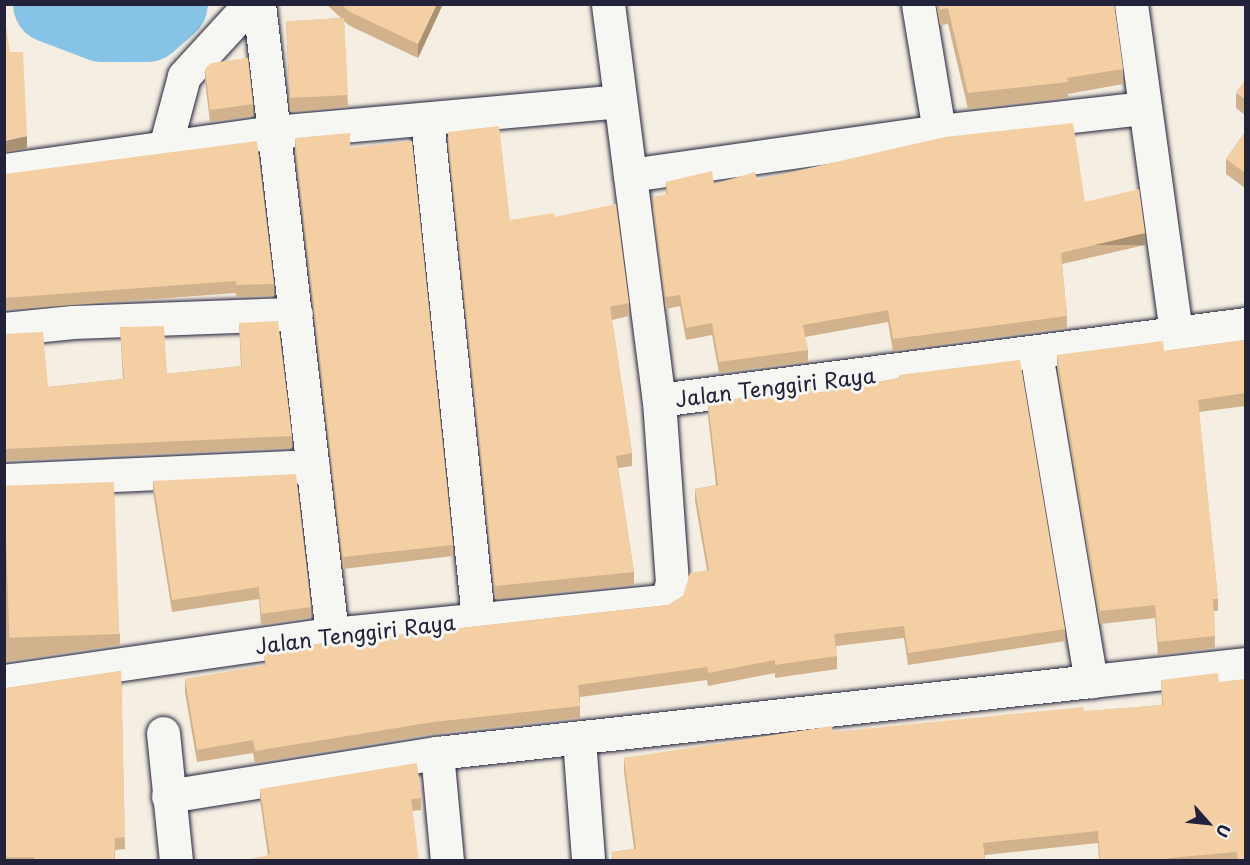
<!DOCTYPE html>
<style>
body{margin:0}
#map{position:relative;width:1250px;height:865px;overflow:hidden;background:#f5eee2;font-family:"Playpen Sans",sans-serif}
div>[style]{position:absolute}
.river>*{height:78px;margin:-39px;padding:0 39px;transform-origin:39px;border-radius:39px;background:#87c3e7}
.roads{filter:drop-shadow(0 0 2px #22223b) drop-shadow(0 0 2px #22223b)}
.street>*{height:33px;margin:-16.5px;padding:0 16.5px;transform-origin:16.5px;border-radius:16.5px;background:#f6f6f2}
.wall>*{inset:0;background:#d1b28c}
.shaded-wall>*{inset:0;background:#aa9172;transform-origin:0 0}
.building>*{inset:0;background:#f3cfa3;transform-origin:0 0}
span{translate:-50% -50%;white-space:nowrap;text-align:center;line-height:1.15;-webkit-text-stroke:6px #f6f6f2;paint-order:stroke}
.street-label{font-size:21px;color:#22223b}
.frame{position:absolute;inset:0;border:6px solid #22223b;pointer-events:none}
.north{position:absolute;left:1178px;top:793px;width:60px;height:60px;-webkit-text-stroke:4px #f6f6f2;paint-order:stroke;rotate:117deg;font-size:16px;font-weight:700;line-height:24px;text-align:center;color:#22223b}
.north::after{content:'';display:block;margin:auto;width:21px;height:27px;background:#22223b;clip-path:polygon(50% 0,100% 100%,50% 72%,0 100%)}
</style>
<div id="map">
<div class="river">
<div style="left:52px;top:4px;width:53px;rotate:20.8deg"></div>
<div style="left:102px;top:23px;width:45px"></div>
<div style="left:147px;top:23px;width:29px;rotate:-41deg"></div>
</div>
<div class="roads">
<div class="street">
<div style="left:259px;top:4px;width:634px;rotate:83.39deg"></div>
<div style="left:608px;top:4px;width:399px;rotate:82.7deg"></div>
<div style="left:918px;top:4px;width:129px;rotate:80.6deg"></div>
<div style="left:1131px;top:4px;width:330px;rotate:82.2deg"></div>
<div style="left:427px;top:119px;width:502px;rotate:84.16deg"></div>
<div style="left:165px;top:147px;width:73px;rotate:-75deg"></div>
<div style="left:184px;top:76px;width:98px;rotate:-47.5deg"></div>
<div style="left:4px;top:170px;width:273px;rotate:-8deg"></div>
<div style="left:274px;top:132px;width:346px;rotate:-5.1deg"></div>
<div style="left:630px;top:175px;width:312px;rotate:-8.1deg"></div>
<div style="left:939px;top:131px;width:206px;rotate:-6.4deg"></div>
<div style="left:4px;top:329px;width:69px;rotate:-5.8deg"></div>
<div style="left:73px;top:322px;width:223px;rotate:-2.1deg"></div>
<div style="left:1036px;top:353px;width:333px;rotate:80.5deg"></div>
<div style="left:1091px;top:681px;width:156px;rotate:-6.3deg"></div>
<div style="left:4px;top:480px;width:309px;rotate:-2.6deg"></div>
<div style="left:4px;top:681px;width:331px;rotate:-8.2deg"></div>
<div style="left:332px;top:634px;width:330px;rotate:-5.7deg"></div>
<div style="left:660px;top:601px;width:9px;rotate:-27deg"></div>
<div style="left:668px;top:597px;width:16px;rotate:-75deg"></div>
<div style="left:672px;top:582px;width:182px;rotate:-94.1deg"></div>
<div style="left:659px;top:400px;width:592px;rotate:-7.38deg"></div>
<div style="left:163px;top:733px;width:128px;rotate:84.2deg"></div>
<div style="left:579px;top:739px;width:121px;rotate:85.7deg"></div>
<div style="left:437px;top:753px;width:107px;rotate:84.7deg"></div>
<div style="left:168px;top:796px;width:272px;rotate:-9.1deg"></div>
<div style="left:437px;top:753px;width:658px;rotate:-6.28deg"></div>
</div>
</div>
<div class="wall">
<div style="clip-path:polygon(326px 4px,443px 4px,418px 58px,350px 26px,344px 21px,348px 107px,290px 112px,286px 22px,341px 18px)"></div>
<div style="clip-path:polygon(936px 4px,1114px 4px,1123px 69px,1123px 84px,1068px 94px,1068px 98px,968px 109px,948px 24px,940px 25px)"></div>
<div style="clip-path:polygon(205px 69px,253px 104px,253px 116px,210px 122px,205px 81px)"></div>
<div style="clip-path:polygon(1245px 81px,1245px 115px,1236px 108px,1236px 93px)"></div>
<div style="clip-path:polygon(448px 132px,510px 220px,555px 217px,629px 303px,629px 316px,612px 320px,632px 453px,632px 466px,618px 468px,634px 572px,634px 585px,495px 599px,448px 145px)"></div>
<div style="clip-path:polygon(1245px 132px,1245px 188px,1226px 174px,1226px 159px)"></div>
<div style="clip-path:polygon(295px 138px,350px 148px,453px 545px,453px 556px,343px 569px,295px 149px)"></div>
<div style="clip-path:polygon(4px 174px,274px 284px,274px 296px,236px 297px,236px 293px,4px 310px)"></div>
<div style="clip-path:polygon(757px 180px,1085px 202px,1145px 245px,1062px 264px,1067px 316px,1067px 328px,893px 351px,888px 322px,805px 337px,808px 350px,808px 362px,719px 373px,712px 335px,686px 340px,680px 306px,666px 309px,653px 209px,653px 197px,666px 195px,666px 182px,714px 184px)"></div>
<div style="clip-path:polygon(239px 323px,292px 436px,292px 448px,4px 461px,4px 334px,48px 387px,123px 379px,120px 327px,167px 374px,241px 366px)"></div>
<div style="clip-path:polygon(1245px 340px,1245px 406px,1199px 412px,1218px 599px,1218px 611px,1214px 611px,1215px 648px,1158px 655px,1155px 618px,1100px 624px,1057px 367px,1057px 355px,1164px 351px)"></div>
<div style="clip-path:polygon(899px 375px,1065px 629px,1065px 641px,908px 665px,904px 638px,836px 646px,837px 656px,837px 669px,775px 678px,775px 673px,708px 686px,707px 680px,580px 697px,580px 718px,434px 734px,255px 763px,253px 753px,197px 762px,185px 692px,185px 679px,265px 666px,264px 650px,668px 605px,683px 596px,707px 570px,695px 501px,695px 489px,716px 485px,708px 416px,708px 403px,816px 393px,899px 378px)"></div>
<div style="clip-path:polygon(153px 481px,311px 607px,311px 618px,261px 625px,259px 599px,172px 612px,153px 492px)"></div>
<div style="clip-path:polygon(4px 487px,120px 634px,120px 645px,4px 662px)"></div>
<div style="clip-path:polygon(121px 671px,125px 849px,115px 850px,115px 861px,4px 861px,4px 687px,6px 688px)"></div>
<div style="clip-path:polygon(1161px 680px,1219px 682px,1245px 861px,1099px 861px,1098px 843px,985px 855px,985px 861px,612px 861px,612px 852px,634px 849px,624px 771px,624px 758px,833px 732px,1162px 705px)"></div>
<div style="clip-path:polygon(260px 789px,421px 798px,421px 810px,413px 811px,268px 855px,260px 800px)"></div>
</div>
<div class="shaded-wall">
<div style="clip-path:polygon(437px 4px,443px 4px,418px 58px,418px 44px)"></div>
<div style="clip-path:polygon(27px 136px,27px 148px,4px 153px,4px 141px)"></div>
<div style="left:1145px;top:233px;width:12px;height:86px;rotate:90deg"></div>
</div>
<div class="building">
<div style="clip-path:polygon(341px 4px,437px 4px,418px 44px,350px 12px)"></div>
<div style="clip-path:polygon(939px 4px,1114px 4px,1123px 69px,1067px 78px,1068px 82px,968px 93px,948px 8px,940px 10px)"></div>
<div style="clip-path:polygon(4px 12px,10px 52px,23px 52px,27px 136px,4px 141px)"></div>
<div style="left:344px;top:18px;width:77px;height:58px;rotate:87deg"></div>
<div style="clip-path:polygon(248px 58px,253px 104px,210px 110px,205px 69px,211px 63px)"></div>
<div style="clip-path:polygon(1245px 81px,1245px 99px,1236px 93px)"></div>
<div style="clip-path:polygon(1073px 123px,1085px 202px,1139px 189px,1145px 233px,1061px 253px,1067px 316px,893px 339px,888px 310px,803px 325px,808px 350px,719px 362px,712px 323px,686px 328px,680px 295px,666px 297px,653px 197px,668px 194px,666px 182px,712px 171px,714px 184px,755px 172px,757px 180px,945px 137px)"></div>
<div style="clip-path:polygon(499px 126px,510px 220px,554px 213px,555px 217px,616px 204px,629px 303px,610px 307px,632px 453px,616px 456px,634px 572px,495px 586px,448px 132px)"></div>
<div style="clip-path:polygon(1245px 132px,1245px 173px,1226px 159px)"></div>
<div style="clip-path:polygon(350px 133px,350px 148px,412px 141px,453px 545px,343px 557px,295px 138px)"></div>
<div style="clip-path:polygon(257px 141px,274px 284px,236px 285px,236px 281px,4px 298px,4px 174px)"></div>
<div style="clip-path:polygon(278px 321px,292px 436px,4px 449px,4px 334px,43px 332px,48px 387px,124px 379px,120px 327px,164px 326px,167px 374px,242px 366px,239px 323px)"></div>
<div style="clip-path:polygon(1245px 340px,1245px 393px,1198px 400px,1218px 599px,1213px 599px,1215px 636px,1158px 642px,1155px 605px,1100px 611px,1057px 355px,1163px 341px,1164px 351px)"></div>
<div style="clip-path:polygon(1020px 360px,1065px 629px,908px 653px,904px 626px,834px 634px,837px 656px,775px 665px,775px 660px,708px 673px,707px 667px,578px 685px,580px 706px,434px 722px,255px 751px,253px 740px,197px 750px,185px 679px,266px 665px,264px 650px,668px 605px,683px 596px,690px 573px,709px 570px,695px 489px,718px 485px,708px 403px,815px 386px,816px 393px,900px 378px,899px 375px)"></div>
<div style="clip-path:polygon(296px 474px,311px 607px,261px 614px,259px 587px,172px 600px,153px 481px)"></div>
<div style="left:114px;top:482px;width:152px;height:110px;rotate:88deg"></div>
<div style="clip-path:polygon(121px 671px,125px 837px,115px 838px,114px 861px,34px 861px,34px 857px,4px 857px,4px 687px,6px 688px)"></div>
<div style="clip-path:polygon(1218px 673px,1219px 682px,1245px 679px,1245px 861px,1238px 861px,1237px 852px,1169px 858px,1169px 861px,1100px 861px,1098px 831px,983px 843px,985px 861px,613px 861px,612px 852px,636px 849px,624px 758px,832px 726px,833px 732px,1083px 707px,1084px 711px,1163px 705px,1161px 680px)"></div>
<div style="clip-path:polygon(417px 763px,421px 798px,411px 799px,419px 861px,237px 861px,270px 855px,260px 789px)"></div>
</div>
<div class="street-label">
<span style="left:775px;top:386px;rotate:-7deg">Jalan Tenggiri Raya</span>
<span style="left:355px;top:633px;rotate:-7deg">Jalan Tenggiri Raya</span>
</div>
<div class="frame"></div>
<div class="north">U</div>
</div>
